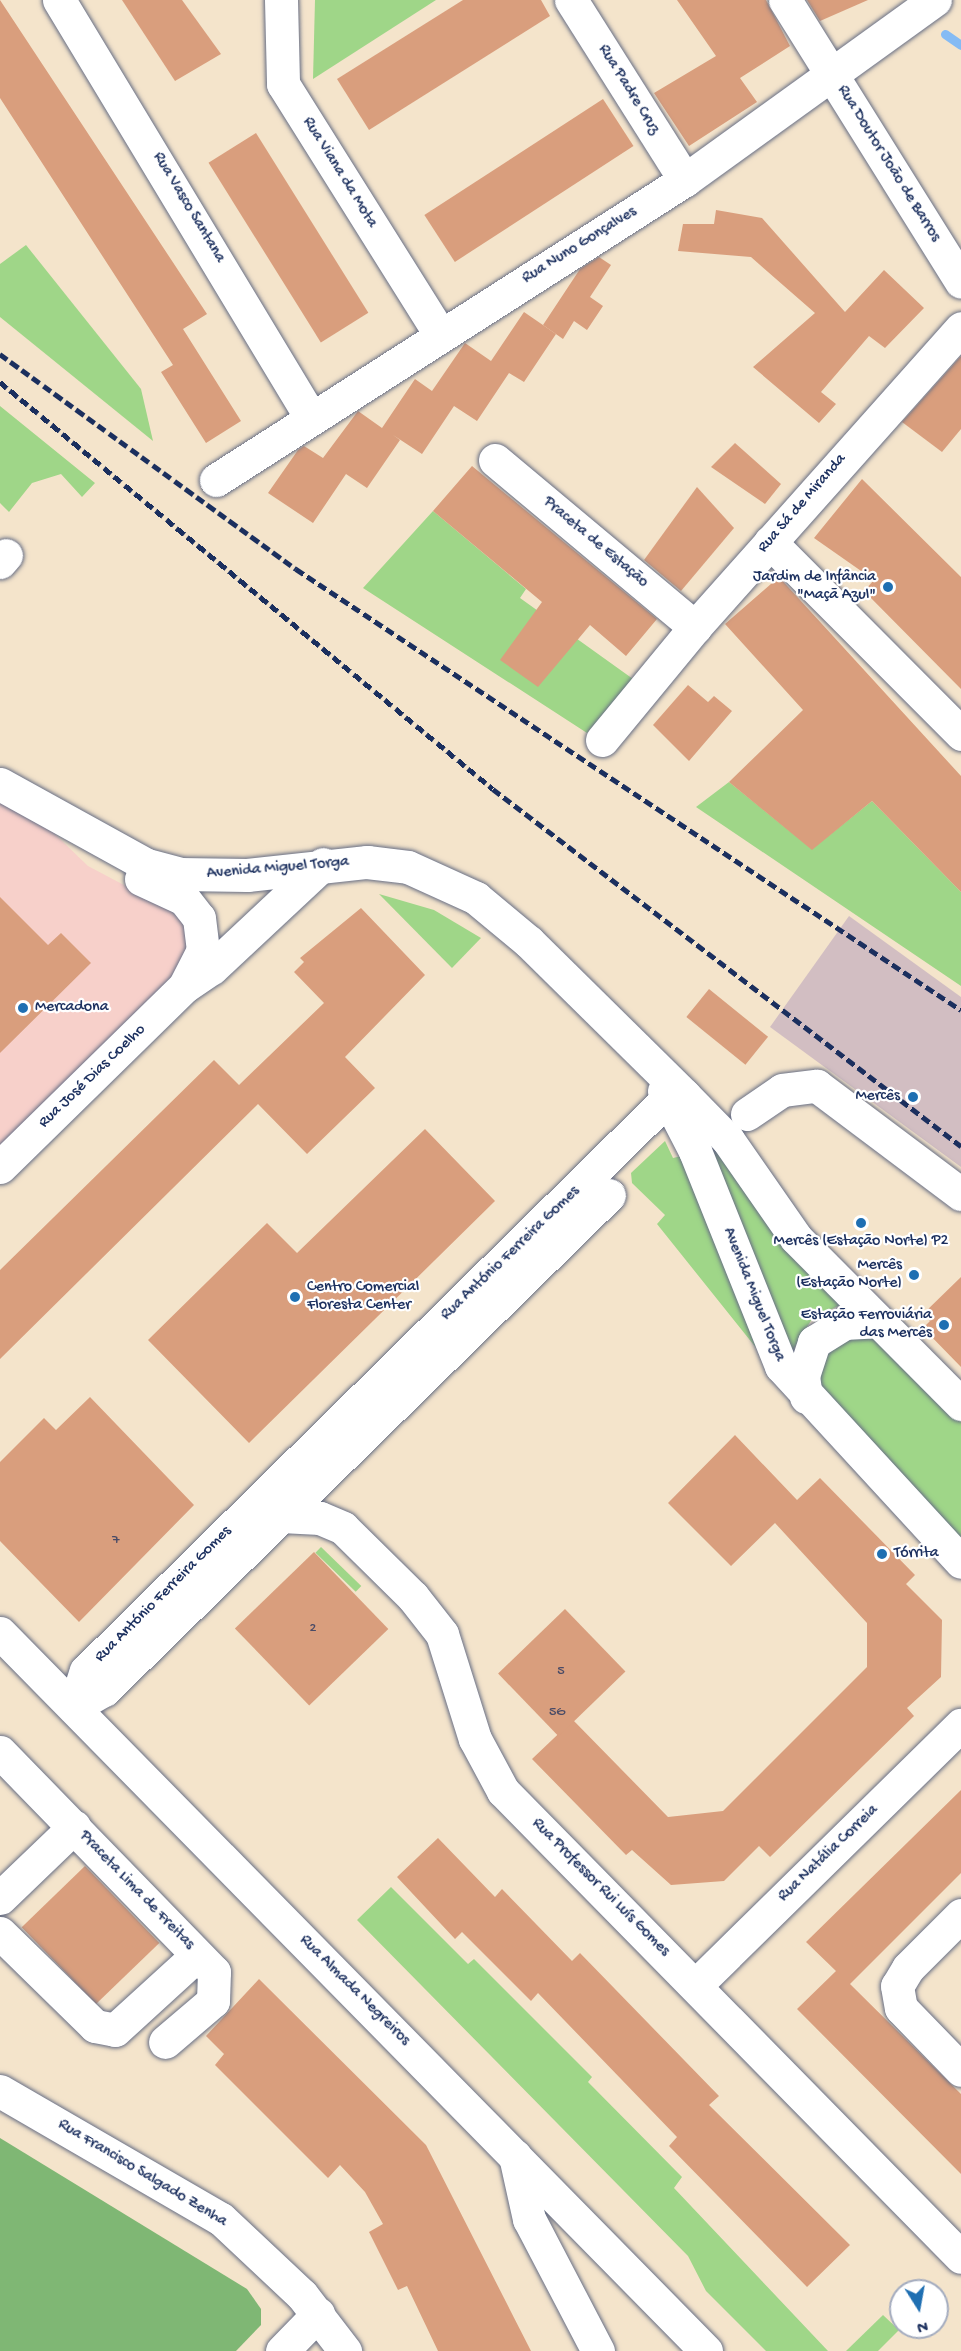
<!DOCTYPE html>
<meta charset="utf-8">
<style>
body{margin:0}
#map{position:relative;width:961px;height:2351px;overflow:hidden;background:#f4e4cb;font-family:"Gochi Hand",sans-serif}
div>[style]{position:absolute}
.built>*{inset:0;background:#f7d0ca}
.industrial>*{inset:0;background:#d2bec2}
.green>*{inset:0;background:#9fd688;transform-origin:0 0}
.forest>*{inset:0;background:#7fb774}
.stream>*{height:9px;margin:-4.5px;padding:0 4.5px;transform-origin:4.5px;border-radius:4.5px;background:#85bbf4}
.building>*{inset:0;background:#d99e7d;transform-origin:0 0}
.roads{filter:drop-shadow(0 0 2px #676e84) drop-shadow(0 0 2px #676e84)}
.minor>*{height:33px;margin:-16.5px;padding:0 16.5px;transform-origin:16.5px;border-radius:16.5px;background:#fff}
.rail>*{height:4.5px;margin-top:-2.25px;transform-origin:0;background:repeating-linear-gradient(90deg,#1b2f5e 0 9px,transparent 0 13.5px)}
.dots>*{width:16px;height:16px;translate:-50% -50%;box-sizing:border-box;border:3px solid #fff;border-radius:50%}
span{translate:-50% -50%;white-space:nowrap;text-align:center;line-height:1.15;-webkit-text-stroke:4.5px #fff;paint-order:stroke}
.number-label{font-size:14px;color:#4a4b66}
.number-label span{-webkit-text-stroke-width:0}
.street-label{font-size:16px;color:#1b2f5e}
.poi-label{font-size:16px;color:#1b2f5e}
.right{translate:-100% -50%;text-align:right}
.left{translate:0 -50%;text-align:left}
.north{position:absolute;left:889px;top:2279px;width:60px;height:60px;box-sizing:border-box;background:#fff;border:2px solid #a4acbf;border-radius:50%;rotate:169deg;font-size:16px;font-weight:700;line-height:24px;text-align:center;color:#1b2f5e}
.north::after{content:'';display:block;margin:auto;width:21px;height:27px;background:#1f6fb2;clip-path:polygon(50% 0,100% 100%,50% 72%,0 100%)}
</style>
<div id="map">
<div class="built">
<div style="clip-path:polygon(0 801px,34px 814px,88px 866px,175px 912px,193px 934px,187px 970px,0 1153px)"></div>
</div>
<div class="industrial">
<div style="clip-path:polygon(849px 916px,961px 997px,961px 1167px,770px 1027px)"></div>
</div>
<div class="green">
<div style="clip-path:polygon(315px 0,436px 0,313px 79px)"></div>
<div style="clip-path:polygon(26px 245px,141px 389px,153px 441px,0 317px,0 264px)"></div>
<div style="clip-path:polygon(0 406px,95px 483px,82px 497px,61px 474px,32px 483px,9px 512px,0 503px)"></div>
<div style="clip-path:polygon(433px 511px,526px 589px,520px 598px,633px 679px,587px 733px,363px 588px)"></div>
<div style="clip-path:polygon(729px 782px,812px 849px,872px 801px,961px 892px,961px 986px,696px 807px)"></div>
<div style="clip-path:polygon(379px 894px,434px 910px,481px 938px,452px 968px)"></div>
<div style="clip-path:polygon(665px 1141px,673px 1158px,686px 1155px,757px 1349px,657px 1224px,665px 1215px,632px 1183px,631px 1173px)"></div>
<div style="clip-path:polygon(713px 1146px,844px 1303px,812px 1319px,788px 1358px,709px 1149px)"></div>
<div style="clip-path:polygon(869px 1335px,883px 1341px,961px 1418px,961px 1545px,816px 1381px,824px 1353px,843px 1337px)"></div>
<div style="left:321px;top:1547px;width:56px;height:8px;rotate:44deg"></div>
<div style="clip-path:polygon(391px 1887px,468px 1964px,474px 1959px,592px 2077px,588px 2082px,682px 2177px,674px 2188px,828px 2351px,766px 2351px,706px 2291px,688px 2256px,357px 1920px)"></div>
<div style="clip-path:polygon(883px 2315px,899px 2330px,878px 2351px,846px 2351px)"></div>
</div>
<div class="forest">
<div style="clip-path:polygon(0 2138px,247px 2289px,261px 2309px,261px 2325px,236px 2351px,0 2351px)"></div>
</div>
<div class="stream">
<div style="left:945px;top:34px;width:19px;rotate:35deg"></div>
</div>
<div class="building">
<div style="clip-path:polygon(0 0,207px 314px,183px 329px,241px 421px,206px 443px,161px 372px,173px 365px,0 98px)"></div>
<div style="clip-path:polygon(122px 0,182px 0,221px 54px,175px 81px)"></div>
<div style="clip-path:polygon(463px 0,541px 0,550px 16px,369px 130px,337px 79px)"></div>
<div style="clip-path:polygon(677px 0,766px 0,790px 46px,740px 78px,757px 102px,689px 146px,654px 93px,716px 56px)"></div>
<div style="clip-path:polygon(807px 0,868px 0,820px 21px)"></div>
<div style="left:603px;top:99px;width:56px;height:213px;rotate:57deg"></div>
<div style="left:256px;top:133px;width:212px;height:56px;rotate:58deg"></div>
<div style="clip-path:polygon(716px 210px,762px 218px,845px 312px,884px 270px,924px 308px,885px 348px,869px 336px,821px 392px,836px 404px,819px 423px,753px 367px,815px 313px,751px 257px,678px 251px,683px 224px,714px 224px)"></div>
<div style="clip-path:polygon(599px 257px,611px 265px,590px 297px,603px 306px,587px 330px,574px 321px,563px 339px,543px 325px,580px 269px)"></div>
<div style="clip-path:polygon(524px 312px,556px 334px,524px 382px,509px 373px,477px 421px,454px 406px,422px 454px,393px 435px,400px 440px,367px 488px,346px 474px,313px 523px,268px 493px,298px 450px,304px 446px,323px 458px,358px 411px,382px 428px,415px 379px,432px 391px,465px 343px,491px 361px)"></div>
<div style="clip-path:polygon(961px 356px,961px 429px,942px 452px,902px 422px)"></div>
<div style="clip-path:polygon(735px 443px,781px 484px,765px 504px,711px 467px)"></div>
<div style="clip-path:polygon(472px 466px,657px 619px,626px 656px,590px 625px,538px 687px,500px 660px,542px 602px,433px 511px)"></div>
<div style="clip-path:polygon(862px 479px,961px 577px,961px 689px,864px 591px,874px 580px,814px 538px)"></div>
<div style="clip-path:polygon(697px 487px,734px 528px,681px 591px,644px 560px)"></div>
<div style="clip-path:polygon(779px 577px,961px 776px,961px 892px,872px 801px,812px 850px,729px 782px,803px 710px,725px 624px)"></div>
<div style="clip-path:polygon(688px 685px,708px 702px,714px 696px,732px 711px,689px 761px,653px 725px)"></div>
<div style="clip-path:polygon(0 897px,48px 945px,61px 933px,91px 963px,0 1053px)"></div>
<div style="clip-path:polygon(361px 908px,425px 975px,345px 1057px,375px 1088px,307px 1154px,258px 1104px,0 1359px,0 1270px,214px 1060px,239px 1085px,324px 1003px,294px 972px,304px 962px,300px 958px)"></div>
<div style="left:709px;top:989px;width:76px;height:36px;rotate:39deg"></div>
<div style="clip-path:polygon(425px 1129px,495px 1201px,249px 1443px,148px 1340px,267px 1223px,297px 1253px)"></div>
<div style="clip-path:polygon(961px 1277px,961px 1367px,923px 1328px,930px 1321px,923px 1314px)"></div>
<div style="clip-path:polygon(90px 1397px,194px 1505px,79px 1622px,0 1541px,0 1462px,44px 1418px,56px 1430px)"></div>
<div style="clip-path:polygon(735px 1435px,797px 1500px,820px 1478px,915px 1575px,906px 1584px,942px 1620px,941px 1677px,907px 1708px,914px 1716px,770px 1857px,759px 1846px,724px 1881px,671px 1885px,632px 1850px,626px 1855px,532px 1759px,573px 1720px,668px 1817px,723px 1811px,867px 1667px,867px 1623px,775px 1523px,731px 1566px,668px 1503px)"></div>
<div style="left:314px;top:1552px;width:107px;height:110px;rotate:46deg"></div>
<div style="left:565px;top:1609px;width:87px;height:93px;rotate:46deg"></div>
<div style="clip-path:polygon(961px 1790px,961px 1873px,850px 1984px,961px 2094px,961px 2174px,797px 2009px,836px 1971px,806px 1942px)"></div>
<div style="clip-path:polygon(438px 1838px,495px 1897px,502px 1889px,572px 1961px,580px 1953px,719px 2096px,709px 2105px,850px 2245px,807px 2287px,669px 2146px,677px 2137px,538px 1993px,531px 2001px,462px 1932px,455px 1939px,397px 1877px)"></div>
<div style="left:85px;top:1866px;width:107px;height:88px;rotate:46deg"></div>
<div style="clip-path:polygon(259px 1979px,426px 2145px,531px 2351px,438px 2351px,407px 2286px,398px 2290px,369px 2232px,383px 2224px,365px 2192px,340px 2165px,328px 2178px,215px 2065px,224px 2054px,206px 2036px)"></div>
</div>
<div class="roads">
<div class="minor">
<div style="left:59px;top:0;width:489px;rotate:58.9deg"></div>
<div style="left:281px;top:0;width:84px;rotate:88.6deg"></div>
<div style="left:283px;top:84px;width:294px;rotate:57.9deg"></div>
<div style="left:571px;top:0;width:213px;rotate:57.7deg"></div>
<div style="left:785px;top:0;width:332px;rotate:58deg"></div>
<div style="left:495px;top:460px;width:261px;rotate:39.9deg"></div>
<div style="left:216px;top:480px;width:557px;rotate:-32.61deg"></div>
<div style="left:685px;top:180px;width:308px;rotate:-35.8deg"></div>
<div style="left:770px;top:542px;width:271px;rotate:45.1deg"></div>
<div style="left:0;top:562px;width:9px;rotate:-49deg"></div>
<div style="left:602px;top:740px;width:146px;rotate:-50.5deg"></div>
<div style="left:695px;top:627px;width:400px;rotate:-48.3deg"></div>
<div style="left:0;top:784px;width:168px;rotate:28.9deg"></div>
<div style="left:147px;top:865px;width:34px;rotate:15deg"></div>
<div style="left:180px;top:874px;width:67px;rotate:0.9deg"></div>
<div style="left:247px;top:875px;width:121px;rotate:-6.2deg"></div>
<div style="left:367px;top:862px;width:41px;rotate:7deg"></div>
<div style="left:408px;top:867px;width:75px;rotate:24.5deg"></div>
<div style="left:476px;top:898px;width:69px;rotate:39.7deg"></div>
<div style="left:529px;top:942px;width:218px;rotate:44.6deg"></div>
<div style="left:684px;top:1095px;width:63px;rotate:45.6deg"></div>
<div style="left:728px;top:1140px;width:119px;rotate:55.2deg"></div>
<div style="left:796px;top:1238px;width:234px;rotate:45.2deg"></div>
<div style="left:141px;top:879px;width:47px;rotate:24.9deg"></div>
<div style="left:184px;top:899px;width:24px;rotate:52deg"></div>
<div style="left:199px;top:918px;width:32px;rotate:83deg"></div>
<div style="left:203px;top:950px;width:38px;rotate:117deg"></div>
<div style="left:664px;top:1091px;width:68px;rotate:62.7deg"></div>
<div style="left:695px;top:1151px;width:232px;rotate:68.2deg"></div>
<div style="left:781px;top:1366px;width:266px;rotate:47.4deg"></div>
<div style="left:747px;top:1114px;width:42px;rotate:-34.4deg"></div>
<div style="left:782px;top:1090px;width:35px;rotate:-7deg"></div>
<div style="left:817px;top:1086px;width:180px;rotate:36.9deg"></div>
<div style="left:0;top:1167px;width:259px;rotate:-44.4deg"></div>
<div style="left:185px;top:986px;width:32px;rotate:-34deg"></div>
<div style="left:212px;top:968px;width:152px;rotate:-43.1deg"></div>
<div style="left:806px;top:1397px;width:21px;rotate:-98deg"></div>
<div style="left:803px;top:1376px;width:36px;rotate:-72deg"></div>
<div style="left:814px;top:1342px;width:36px;rotate:-32deg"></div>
<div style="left:844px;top:1323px;width:33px;rotate:-3deg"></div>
<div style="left:262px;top:1499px;width:25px;rotate:42deg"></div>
<div style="left:281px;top:1516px;width:39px;rotate:3deg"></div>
<div style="left:320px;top:1518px;width:25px;rotate:23deg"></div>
<div style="left:343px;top:1528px;width:98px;rotate:44.6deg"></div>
<div style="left:413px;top:1597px;width:47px;rotate:51.9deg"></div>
<div style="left:442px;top:1634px;width:110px;rotate:72.6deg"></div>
<div style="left:475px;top:1739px;width:59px;rotate:61.7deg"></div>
<div style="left:503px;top:1791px;width:653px;rotate:45.5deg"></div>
<div style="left:0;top:1633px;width:1007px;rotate:45.48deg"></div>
<div style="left:74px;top:1707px;width:38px;rotate:-72deg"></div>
<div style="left:86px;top:1671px;width:818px;rotate:-44.55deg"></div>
<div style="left:74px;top:1707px;width:34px;rotate:-30deg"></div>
<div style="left:104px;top:1690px;width:707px;rotate:-44.43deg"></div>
<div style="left:0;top:1752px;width:307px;rotate:45.8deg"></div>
<div style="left:214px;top:1972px;width:29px;rotate:92deg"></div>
<div style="left:213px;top:2001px;width:63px;rotate:139.5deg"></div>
<div style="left:0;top:1898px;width:103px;rotate:-43.8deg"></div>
<div style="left:961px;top:1915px;width:75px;rotate:135deg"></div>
<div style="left:908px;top:1968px;width:21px;rotate:121deg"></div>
<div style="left:897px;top:1986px;width:22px;rotate:80deg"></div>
<div style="left:901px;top:2008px;width:86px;rotate:45.9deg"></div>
<div style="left:0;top:1933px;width:133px;rotate:44.4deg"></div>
<div style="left:95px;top:2026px;width:20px;rotate:11deg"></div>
<div style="left:115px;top:2030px;width:111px;rotate:-42.4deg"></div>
<div style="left:697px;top:1984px;width:370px;rotate:-44.5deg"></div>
<div style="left:0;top:2091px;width:255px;rotate:30.1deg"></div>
<div style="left:221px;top:2219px;width:111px;rotate:43.2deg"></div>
<div style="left:302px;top:2295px;width:71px;rotate:52.5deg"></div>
<div style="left:515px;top:2156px;width:65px;rotate:77.5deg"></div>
<div style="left:529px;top:2219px;width:149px;rotate:62.4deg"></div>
<div style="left:282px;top:2351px;width:52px;rotate:-45.8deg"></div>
</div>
</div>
<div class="rail">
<div style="left:0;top:354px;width:366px;rotate:36deg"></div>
<div style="left:296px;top:569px;width:798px;rotate:33.55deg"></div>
<div style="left:0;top:382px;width:639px;rotate:39.54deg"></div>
<div style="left:493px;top:789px;width:589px;rotate:37.34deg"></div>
</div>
<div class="dots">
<div style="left:888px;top:587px;background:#1f6fb2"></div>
<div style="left:23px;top:1008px;background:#1f6fb2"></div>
<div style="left:913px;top:1097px;background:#1f6fb2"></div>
<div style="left:861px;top:1223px;background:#1f6fb2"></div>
<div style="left:914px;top:1275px;background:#1f6fb2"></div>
<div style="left:295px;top:1297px;background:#1f6fb2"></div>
<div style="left:944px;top:1325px;background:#1f6fb2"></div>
<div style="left:882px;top:1554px;background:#1f6fb2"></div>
</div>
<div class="number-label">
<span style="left:116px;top:1541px">7</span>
<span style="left:313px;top:1629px">2</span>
<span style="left:561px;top:1672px">5</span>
<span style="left:557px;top:1713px">5G</span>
</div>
<div class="street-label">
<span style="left:628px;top:90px;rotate:58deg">Rua Padre Cruz</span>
<span style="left:888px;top:164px;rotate:58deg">Rua Doutor João de Barros</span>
<span style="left:339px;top:173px;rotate:58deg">Rua Viana da Mota</span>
<span style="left:188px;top:208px;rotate:59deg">Rua Vasco Santana</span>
<span style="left:580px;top:246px;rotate:-32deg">Rua Nuno Gonçalves</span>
<span style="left:803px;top:504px;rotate:-49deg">Rua Sá de Miranda</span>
<span style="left:595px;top:543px;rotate:40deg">Praceta de Estação</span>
<span style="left:278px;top:869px;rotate:-5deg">Avenida Miguel Torga</span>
<span style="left:93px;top:1077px;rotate:-44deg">Rua José Dias Coelho</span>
<span style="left:511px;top:1254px;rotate:-44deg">Rua António Ferreira Gomes</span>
<span style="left:753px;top:1295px;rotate:68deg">Avenida Miguel Torga</span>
<span style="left:164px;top:1595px;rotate:-45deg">Rua António Ferreira Gomes</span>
<span style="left:829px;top:1854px;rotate:-44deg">Rua Natália Correia</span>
<span style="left:600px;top:1888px;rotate:45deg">Rua Professor Rui Luís Gomes</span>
<span style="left:136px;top:1891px;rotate:46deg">Praceta Lima de Freitas</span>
<span style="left:354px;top:1991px;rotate:45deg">Rua Almada Negreiros</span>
<span style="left:142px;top:2174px;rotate:31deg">Rua Francisco Salgado Zenha</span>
</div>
<div class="poi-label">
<span class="right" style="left:876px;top:587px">Jardim de Infância<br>"Maçã Azul"</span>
<span class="left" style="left:35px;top:1008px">Mercadona</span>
<span class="right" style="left:900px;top:1097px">Mercês</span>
<span style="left:861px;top:1242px">Mercês (Estação Norte) P2</span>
<span class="right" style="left:902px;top:1275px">Mercês<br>(Estação Norte)</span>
<span class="left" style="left:307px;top:1297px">Centro Comercial<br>Floresta Center</span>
<span class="right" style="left:932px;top:1325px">Estação Ferroviária<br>das Mercês</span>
<span class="left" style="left:894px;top:1554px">Tórrita</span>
</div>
<div class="north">N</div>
</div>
